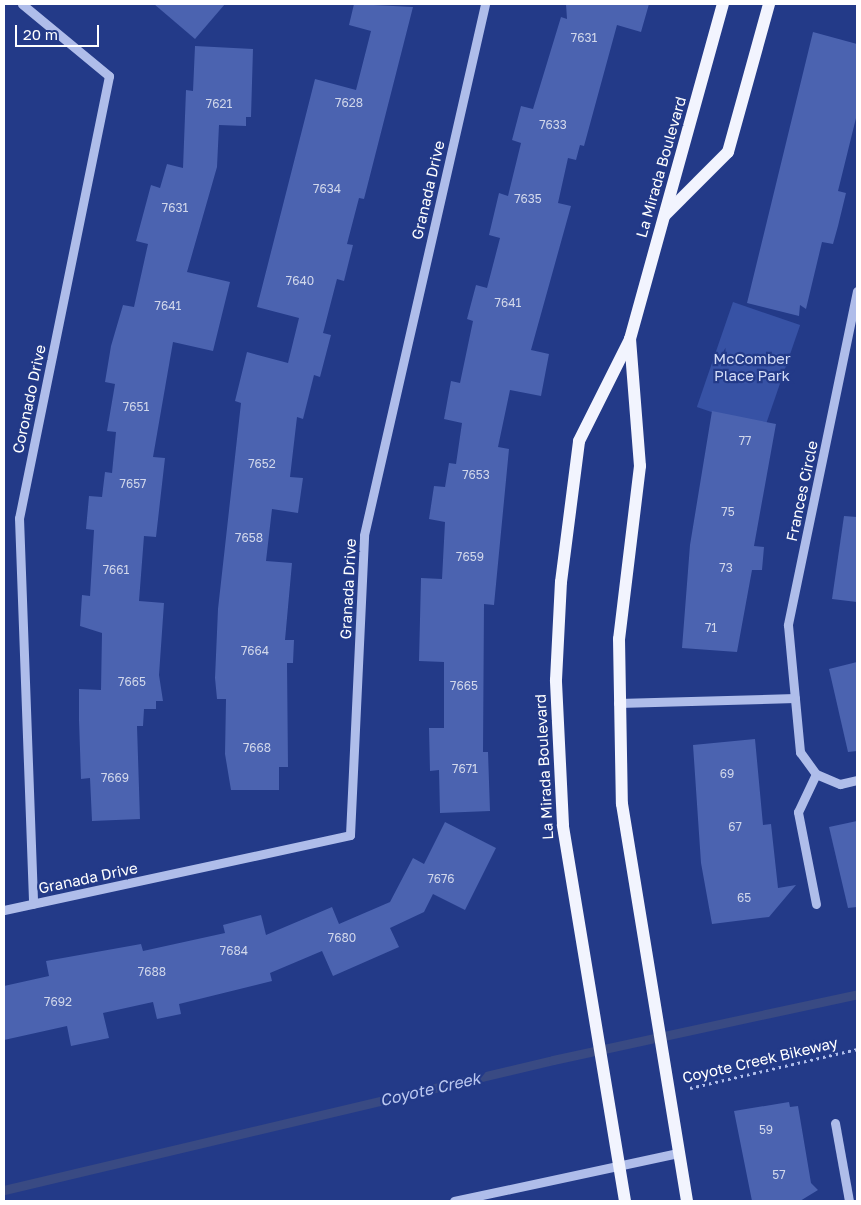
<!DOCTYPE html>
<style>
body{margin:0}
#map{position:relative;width:861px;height:1205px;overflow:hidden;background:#233a88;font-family:"Golos Text",sans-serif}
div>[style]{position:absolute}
.green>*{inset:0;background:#3752a5;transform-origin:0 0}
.stream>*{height:9px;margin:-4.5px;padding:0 4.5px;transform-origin:4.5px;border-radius:4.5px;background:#394a83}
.building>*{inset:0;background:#4b63b0}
.path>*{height:3px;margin-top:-1.5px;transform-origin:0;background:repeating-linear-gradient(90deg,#afbdea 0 2.5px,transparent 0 6.5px)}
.minor>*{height:9px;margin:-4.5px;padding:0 4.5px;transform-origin:4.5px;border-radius:4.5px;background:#afbdea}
.major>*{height:12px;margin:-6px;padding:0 6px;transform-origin:6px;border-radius:6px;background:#f2f4fe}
span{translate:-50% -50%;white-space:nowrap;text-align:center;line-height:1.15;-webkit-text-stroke:4.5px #233a88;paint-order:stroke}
.number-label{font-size:12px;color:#d2d8eb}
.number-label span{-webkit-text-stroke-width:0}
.street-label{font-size:15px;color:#fff}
.park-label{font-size:15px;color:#d3dcf7}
.water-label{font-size:16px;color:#bbc8f1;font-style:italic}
.frame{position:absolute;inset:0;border:5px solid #fff;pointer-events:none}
.scale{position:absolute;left:15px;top:25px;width:84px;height:22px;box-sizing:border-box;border:2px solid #fff;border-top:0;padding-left:6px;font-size:15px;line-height:18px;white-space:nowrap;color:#fff;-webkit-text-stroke:4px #233a88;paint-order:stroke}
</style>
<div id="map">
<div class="green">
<div style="left:733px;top:302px;width:71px;height:111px;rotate:19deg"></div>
</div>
<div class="stream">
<div style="left:4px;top:1190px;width:564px;rotate:-13.32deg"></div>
<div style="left:553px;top:1060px;width:311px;rotate:-12.2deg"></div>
</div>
<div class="building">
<div style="clip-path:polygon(154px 4px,225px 4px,195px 39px)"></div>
<div style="clip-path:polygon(354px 4px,413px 7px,364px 199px,359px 198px,347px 244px,353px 245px,344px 281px,337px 279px,323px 333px,331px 335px,320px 377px,314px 375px,303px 419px,297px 417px,290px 477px,303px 478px,298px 513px,272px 509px,266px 561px,292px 563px,285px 640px,294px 640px,293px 663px,287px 663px,288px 767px,279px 767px,279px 790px,231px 790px,225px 754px,226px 699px,217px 699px,215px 678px,218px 609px,241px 403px,235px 401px,247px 352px,288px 363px,299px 318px,257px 307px,315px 79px,356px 90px,371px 31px,349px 25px)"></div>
<div style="clip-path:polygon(566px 4px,649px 4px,641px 32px,617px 25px,584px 146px,580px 145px,576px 160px,568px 158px,558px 203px,571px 206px,531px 350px,549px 354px,541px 396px,510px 390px,498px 447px,509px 449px,494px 605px,484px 604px,483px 752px,488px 752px,490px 811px,440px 813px,439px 770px,430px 771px,429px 728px,444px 728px,444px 662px,419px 661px,421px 578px,442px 579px,445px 522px,429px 519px,434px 486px,445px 487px,449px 463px,456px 464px,462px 423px,444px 419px,451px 381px,460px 383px,473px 321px,467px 319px,476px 285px,487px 288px,500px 238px,489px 235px,499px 193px,508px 196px,521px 143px,512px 140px,521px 106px,533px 109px,561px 17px,567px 19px)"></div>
<div style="clip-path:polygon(813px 32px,857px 44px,857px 114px,838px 191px,846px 193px,838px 226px,833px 244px,822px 242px,806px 309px,800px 305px,799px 316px,747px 303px)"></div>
<div style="clip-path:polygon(195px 46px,253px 49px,251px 117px,246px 117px,246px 126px,219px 125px,217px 167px,187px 272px,230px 282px,213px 351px,173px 342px,153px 457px,165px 458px,156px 537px,144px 536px,139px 601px,164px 603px,159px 675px,163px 701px,156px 701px,156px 709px,144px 709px,143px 726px,137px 726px,140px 819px,92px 821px,90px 778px,81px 779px,79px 720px,79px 689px,101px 690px,102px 633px,80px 626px,82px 595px,90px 596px,94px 530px,86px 529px,89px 496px,102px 497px,105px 472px,112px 473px,116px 432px,107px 431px,115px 384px,105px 382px,111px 346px,123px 305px,134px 307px,148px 244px,136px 241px,151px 185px,160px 188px,167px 164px,183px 168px,186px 90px,193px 91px)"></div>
<div style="clip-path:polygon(712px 411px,776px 424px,754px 546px,764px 547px,762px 570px,752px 570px,737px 652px,682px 648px,690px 545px)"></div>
<div style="clip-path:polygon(844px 516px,857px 517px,857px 602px,832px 599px)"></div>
<div style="clip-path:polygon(857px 662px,857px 751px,848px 752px,829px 669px)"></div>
<div style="clip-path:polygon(755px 739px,763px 825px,771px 824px,778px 888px,796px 885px,769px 917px,712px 924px,701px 863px,693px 745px)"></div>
<div style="clip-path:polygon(857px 821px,857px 907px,848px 908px,829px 827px)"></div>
<div style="clip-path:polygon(445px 822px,496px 848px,465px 910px,433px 894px,424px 912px,390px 928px,399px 947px,333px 976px,322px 951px,270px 973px,272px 981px,179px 1004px,181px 1014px,157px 1019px,153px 1002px,103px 1013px,109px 1038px,71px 1046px,67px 1026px,4px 1040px,4px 986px,49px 976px,46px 961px,141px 944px,143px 951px,225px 933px,223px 925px,261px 915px,266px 935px,332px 907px,339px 924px,390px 902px,413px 858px,424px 864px)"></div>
<div style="clip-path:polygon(789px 1102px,790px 1107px,798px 1106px,811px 1183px,818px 1190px,800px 1201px,752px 1201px,734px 1111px)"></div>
</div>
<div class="path">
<div style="left:690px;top:1088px;width:171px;rotate:-13.1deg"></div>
</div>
<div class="minor">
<div style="left:22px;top:4px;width:113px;rotate:39.6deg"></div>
<div style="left:109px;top:76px;width:451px;rotate:101.5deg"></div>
<div style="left:19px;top:518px;width:386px;rotate:87.9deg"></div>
<div style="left:857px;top:291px;width:341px;rotate:101.7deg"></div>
<div style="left:788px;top:625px;width:128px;rotate:84.6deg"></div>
<div style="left:800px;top:752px;width:27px;rotate:54deg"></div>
<div style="left:816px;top:774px;width:26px;rotate:23deg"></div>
<div style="left:840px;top:784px;width:17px;rotate:-13deg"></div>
<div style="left:618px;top:703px;width:177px;rotate:-1.6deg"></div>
<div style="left:816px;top:904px;width:94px;rotate:-101.1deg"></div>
<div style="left:798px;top:812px;width:42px;rotate:-64.7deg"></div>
<div style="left:4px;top:910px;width:354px;rotate:-12.2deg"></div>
<div style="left:350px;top:835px;width:300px;rotate:-87.3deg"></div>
<div style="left:364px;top:535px;width:545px;rotate:-77.16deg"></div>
<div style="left:835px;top:1123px;width:79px;rotate:79.8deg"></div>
<div style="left:454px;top:1201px;width:229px;rotate:-12.1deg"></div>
</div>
<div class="major">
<div style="left:665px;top:215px;width:89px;rotate:-45deg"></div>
<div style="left:728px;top:152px;width:154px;rotate:-74.5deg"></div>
<div style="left:630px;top:339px;width:127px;rotate:85.5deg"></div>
<div style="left:640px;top:466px;width:174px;rotate:96.9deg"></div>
<div style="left:619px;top:639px;width:165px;rotate:89deg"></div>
<div style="left:622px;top:804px;width:402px;rotate:80.7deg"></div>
<div style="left:625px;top:1201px;width:381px;rotate:-99.4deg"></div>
<div style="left:563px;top:825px;width:145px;rotate:-92.8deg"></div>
<div style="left:556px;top:680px;width:98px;rotate:-87.1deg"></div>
<div style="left:561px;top:582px;width:142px;rotate:-82.7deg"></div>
<div style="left:579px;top:441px;width:114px;rotate:-63.4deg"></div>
<div style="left:630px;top:339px;width:348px;rotate:-74.5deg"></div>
</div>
<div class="number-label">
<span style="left:584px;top:38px">7631</span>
<span style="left:349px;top:103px">7628</span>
<span style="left:219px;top:104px">7621</span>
<span style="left:553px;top:125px">7633</span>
<span style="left:327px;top:189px">7634</span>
<span style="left:528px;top:199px">7635</span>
<span style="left:175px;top:208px">7631</span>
<span style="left:300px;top:281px">7640</span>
<span style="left:508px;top:303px">7641</span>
<span style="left:168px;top:306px">7641</span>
<span style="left:136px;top:407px">7651</span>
<span style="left:745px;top:441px">77</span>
<span style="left:262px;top:464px">7652</span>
<span style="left:476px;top:475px">7653</span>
<span style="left:133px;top:484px">7657</span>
<span style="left:728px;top:512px">75</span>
<span style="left:249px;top:538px">7658</span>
<span style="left:470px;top:557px">7659</span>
<span style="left:726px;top:568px">73</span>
<span style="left:116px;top:570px">7661</span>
<span style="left:711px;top:628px">71</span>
<span style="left:255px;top:651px">7664</span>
<span style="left:132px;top:682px">7665</span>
<span style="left:464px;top:686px">7665</span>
<span style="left:257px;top:748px">7668</span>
<span style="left:465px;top:769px">7671</span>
<span style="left:727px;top:774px">69</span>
<span style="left:115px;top:778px">7669</span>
<span style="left:735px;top:827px">67</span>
<span style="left:441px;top:879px">7676</span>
<span style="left:744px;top:898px">65</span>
<span style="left:342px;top:938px">7680</span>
<span style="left:234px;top:951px">7684</span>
<span style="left:152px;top:972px">7688</span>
<span style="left:58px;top:1002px">7692</span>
<span style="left:766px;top:1130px">59</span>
<span style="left:779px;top:1175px">57</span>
</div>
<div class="street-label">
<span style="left:661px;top:167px;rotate:-74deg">La Mirada Boulevard</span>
<span style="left:428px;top:190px;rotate:-77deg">Granada Drive</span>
<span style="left:29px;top:399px;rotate:-78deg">Coronado Drive</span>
<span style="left:802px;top:491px;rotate:-78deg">Frances Circle</span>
<span style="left:348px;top:589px;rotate:-87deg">Granada Drive</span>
<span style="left:544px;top:767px;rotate:-93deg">La Mirada Boulevard</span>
<span style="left:88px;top:878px;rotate:-12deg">Granada Drive</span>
<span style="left:760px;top:1060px;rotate:-13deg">Coyote Creek Bikeway</span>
</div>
<div class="park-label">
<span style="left:752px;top:367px">McComber<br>Place Park</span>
</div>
<div class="water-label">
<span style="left:430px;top:1089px;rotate:-13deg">Coyote Creek</span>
</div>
<div class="frame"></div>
<div class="scale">20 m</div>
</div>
